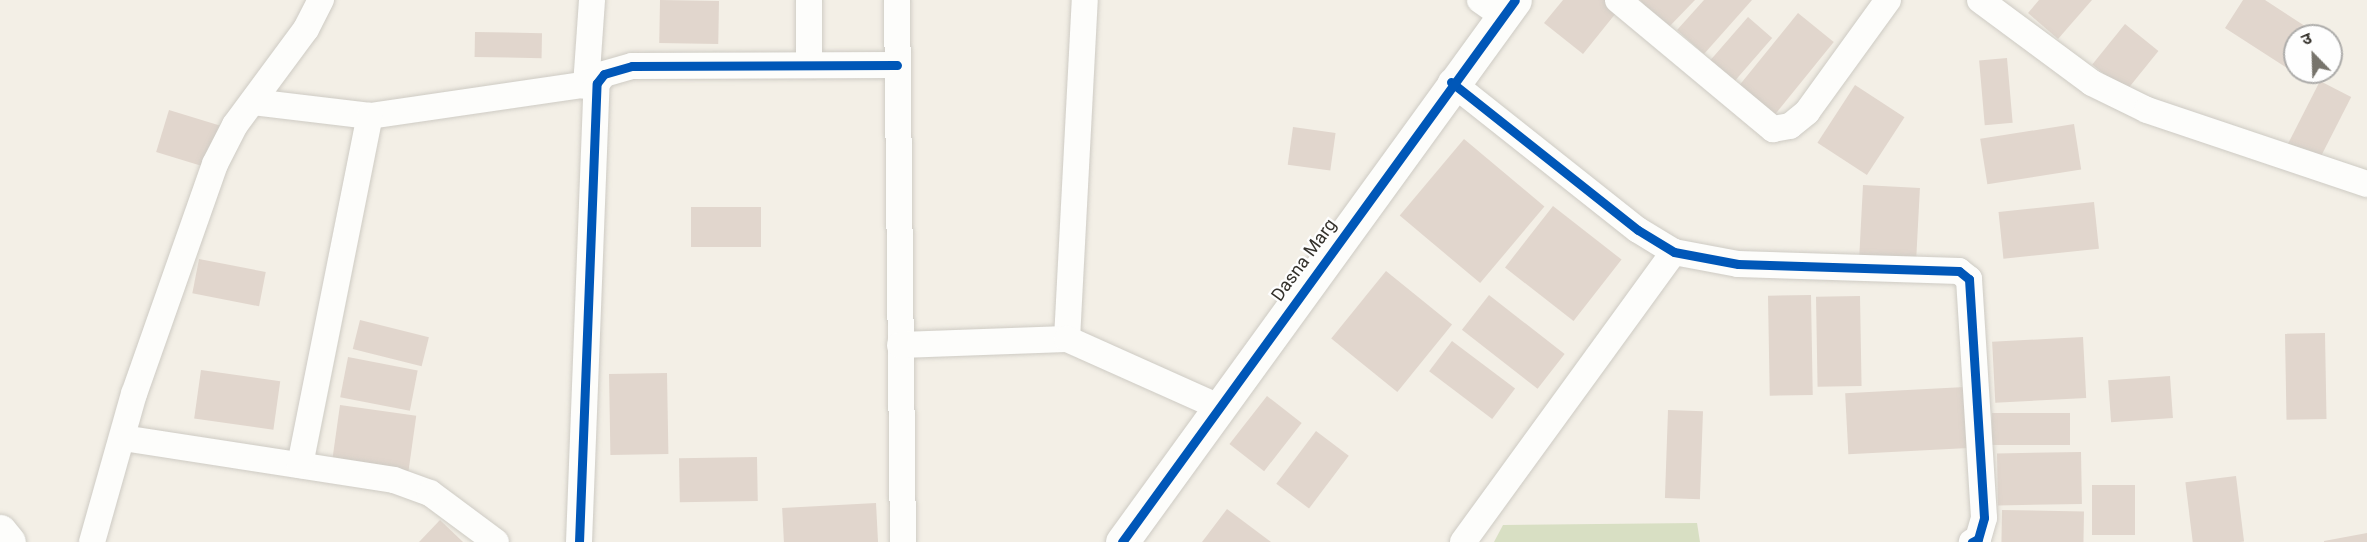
<!DOCTYPE html>
<meta charset="utf-8">
<style>
body{margin:0}
#map{position:relative;width:2367px;height:542px;overflow:hidden;background:#f3efe6;font-family:Roboto,"Noto Sans Devanagari",sans-serif}
div>[style]{position:absolute}
.green>*{inset:0;background:#d8dfc3}
.building>*{inset:0;background:#e1d6cd;transform-origin:0 0}
.roads{filter:drop-shadow(0 0 2px #cecbc4) drop-shadow(0 0 2px #cecbc4)}
.street>*{height:26px;margin:-13px;padding:0 13px;transform-origin:13px;border-radius:13px;background:#fdfdfb}
.secondary>*{height:33px;margin:-16.5px;padding:0 16.5px;transform-origin:16.5px;border-radius:16.5px;background:#fdfdfb}
.cycleway>*{height:9px;margin:-4.5px;padding:0 4.5px;transform-origin:4.5px;border-radius:4.5px;background:#0057b8}
span{translate:-50% -50%;white-space:nowrap;text-align:center;line-height:1.15;-webkit-text-stroke:4.5px #fefefe;paint-order:stroke}
.street-label{font-size:18px;color:#34312b}
.north{position:absolute;left:2283px;top:24px;width:60px;height:60px;box-sizing:border-box;background:#fefefe;border:2px solid #adacaa;border-radius:50%;rotate:337deg;font-size:16px;font-weight:700;line-height:24px;text-align:center;color:#34312b}
.north::after{content:'';display:block;margin:auto;width:21px;height:27px;background:#77746c;clip-path:polygon(50% 0,100% 100%,50% 72%,0 100%)}
</style>
<div id="map">
<div class="green">
<div style="clip-path:polygon(1697px 523px,1700px 542px,1494px 542px,1503px 525px)"></div>
</div>
<div class="building">
<div style="left:660px;top:0;width:59px;height:43px;rotate:1deg"></div>
<div style="clip-path:polygon(1563px 0,1611px 0,1620px 8px,1583px 54px,1544px 23px)"></div>
<div style="clip-path:polygon(1640px 0,1695px 0,1666px 30px)"></div>
<div style="clip-path:polygon(1704px 0,1752px 0,1704px 54px,1677px 30px)"></div>
<div style="clip-path:polygon(2039px 0,2092px 0,2058px 39px,2028px 13px)"></div>
<div style="clip-path:polygon(2243px 0,2265px 0,2311px 30px,2307px 36px,2295px 36px,2295px 55px,2287px 68px,2225px 28px)"></div>
<div style="left:1798px;top:13px;width:46px;height:94px;rotate:39deg"></div>
<div style="left:1748px;top:17px;width:32px;height:59px;rotate:41deg"></div>
<div style="left:2125px;top:24px;width:43px;height:52px;rotate:39deg"></div>
<div style="left:475px;top:32px;width:67px;height:25px;rotate:1deg"></div>
<div style="left:2007px;top:58px;width:65px;height:28px;rotate:85deg"></div>
<div style="left:2320px;top:81px;width:35px;height:73px;rotate:27deg"></div>
<div style="left:1855px;top:85px;width:59px;height:69px;rotate:33deg"></div>
<div style="left:169px;top:110px;width:53px;height:44px;rotate:17deg"></div>
<div style="left:2074px;top:124px;width:46px;height:95px;rotate:81deg"></div>
<div style="left:1293px;top:127px;width:43px;height:38px;rotate:8deg"></div>
<div style="left:1464px;top:139px;width:105px;height:100px;rotate:40deg"></div>
<div style="left:1863px;top:185px;width:57px;height:72px;rotate:3deg"></div>
<div style="left:2094px;top:202px;width:47px;height:96px;rotate:84deg"></div>
<div style="left:1553px;top:206px;width:87px;height:78px;rotate:38deg"></div>
<div style="left:691px;top:207px;width:70px;height:40px"></div>
<div style="left:199px;top:259px;width:68px;height:35px;rotate:11deg"></div>
<div style="left:1386px;top:271px;width:85px;height:87px;rotate:39deg"></div>
<div style="left:1489px;top:295px;width:96px;height:44px;rotate:38deg"></div>
<div style="left:1811px;top:295px;width:100px;height:43px;rotate:89deg"></div>
<div style="left:1860px;top:296px;width:90px;height:44px;rotate:89deg"></div>
<div style="left:360px;top:320px;width:71px;height:30px;rotate:14deg"></div>
<div style="left:2325px;top:333px;width:86px;height:40px;rotate:89deg"></div>
<div style="left:2083px;top:337px;width:61px;height:91px;rotate:87deg"></div>
<div style="left:1452px;top:341px;width:79px;height:38px;rotate:37deg"></div>
<div style="left:348px;top:357px;width:71px;height:41px;rotate:11deg"></div>
<div style="left:201px;top:370px;width:80px;height:49px;rotate:8deg"></div>
<div style="left:667px;top:373px;width:81px;height:58px;rotate:89deg"></div>
<div style="left:2170px;top:376px;width:42px;height:62px;rotate:86deg"></div>
<div style="left:1965px;top:387px;width:61px;height:120px;rotate:87deg"></div>
<div style="left:1267px;top:396px;width:44px;height:61px;rotate:38deg"></div>
<div style="left:340px;top:405px;width:77px;height:59px;rotate:8deg"></div>
<div style="left:1668px;top:410px;width:35px;height:88px;rotate:2deg"></div>
<div style="left:2070px;top:413px;width:32px;height:78px;rotate:90deg"></div>
<div style="left:1316px;top:431px;width:41px;height:66px;rotate:37deg"></div>
<div style="left:2081px;top:452px;width:52px;height:84px;rotate:89deg"></div>
<div style="left:757px;top:457px;width:44px;height:78px;rotate:89deg"></div>
<div style="left:2236px;top:476px;width:66px;height:51px;rotate:83deg"></div>
<div style="left:2135px;top:485px;width:50px;height:43px;rotate:90deg"></div>
<div style="left:876px;top:503px;width:39px;height:94px;rotate:87deg"></div>
<div style="clip-path:polygon(1227px 509px,1271px 542px,1202px 542px)"></div>
<div style="left:2002px;top:510px;width:82px;height:32px;rotate:1deg"></div>
<div style="clip-path:polygon(440px 520px,463px 542px,419px 542px)"></div>
<div style="clip-path:polygon(2367px 533px,2367px 542px,2324px 542px,2324px 541px)"></div>
</div>
<div class="roads">
<div class="street">
<div style="left:897px;top:0;width:542px;rotate:89.37deg"></div>
<div style="left:1480px;top:0;width:28px;rotate:35deg"></div>
<div style="left:1618px;top:0;width:202px;rotate:39.8deg"></div>
<div style="left:1773px;top:129px;width:17px;rotate:-10deg"></div>
<div style="left:1790px;top:126px;width:22px;rotate:-39deg"></div>
<div style="left:1807px;top:112px;width:138px;rotate:-54.1deg"></div>
<div style="left:1980px;top:0;width:139px;rotate:36.5deg"></div>
<div style="left:2092px;top:83px;width:61px;rotate:26.1deg"></div>
<div style="left:2147px;top:110px;width:232px;rotate:18.6deg"></div>
<div style="left:809px;top:65px;width:65px;rotate:-90deg"></div>
<div style="left:1451px;top:82px;width:238px;rotate:38.4deg"></div>
<div style="left:1638px;top:230px;width:42px;rotate:31.4deg"></div>
<div style="left:1674px;top:252px;width:65px;rotate:10.6deg"></div>
<div style="left:1738px;top:264px;width:221px;rotate:1.8deg"></div>
<div style="left:1959px;top:271px;width:13px;rotate:39deg"></div>
<div style="left:1969px;top:279px;width:239px;rotate:86.4deg"></div>
<div style="left:1984px;top:518px;width:22px;rotate:106deg"></div>
<div style="left:1978px;top:539px;width:7px;rotate:153deg"></div>
<div style="left:586px;top:86px;width:86px;rotate:-86deg"></div>
<div style="left:253px;top:102px;width:118px;rotate:6.8deg"></div>
<div style="left:370px;top:116px;width:229px;rotate:-8.3deg"></div>
<div style="left:1067px;top:339px;width:339px;rotate:-87deg"></div>
<div style="left:900px;top:345px;width:167px;rotate:-2.1deg"></div>
<div style="left:1067px;top:339px;width:167px;rotate:24.1deg"></div>
<div style="left:123px;top:438px;width:274px;rotate:8.8deg"></div>
<div style="left:394px;top:480px;width:38px;rotate:20deg"></div>
<div style="left:430px;top:493px;width:82px;rotate:36.6deg"></div>
<div style="left:300px;top:465px;width:356px;rotate:-78.7deg"></div>
<div style="left:92px;top:542px;width:154px;rotate:-74.2deg"></div>
<div style="left:134px;top:394px;width:244px;rotate:-70.6deg"></div>
<div style="left:215px;top:164px;width:44px;rotate:-62.9deg"></div>
<div style="left:235px;top:125px;width:119px;rotate:-53.5deg"></div>
<div style="left:306px;top:29px;width:33px;rotate:-63deg"></div>
<div style="left:579px;top:542px;width:459px;rotate:-87.8deg"></div>
<div style="left:597px;top:83px;width:11px;rotate:-52deg"></div>
<div style="left:604px;top:74px;width:29px;rotate:-16deg"></div>
<div style="left:632px;top:66px;width:265px;rotate:-0.2deg"></div>
<div style="left:1463px;top:542px;width:359px;rotate:-54deg"></div>
</div>
<div class="secondary">
<div style="left:0;top:531px;width:14px;rotate:51deg"></div>
<div style="left:1122px;top:542px;width:669px;rotate:-54.05deg"></div>
</div>
</div>
<div class="cycleway">
<div style="left:1451px;top:82px;width:238px;rotate:38.4deg"></div>
<div style="left:1638px;top:230px;width:42px;rotate:31.4deg"></div>
<div style="left:1674px;top:252px;width:65px;rotate:10.6deg"></div>
<div style="left:1738px;top:264px;width:221px;rotate:1.8deg"></div>
<div style="left:1959px;top:271px;width:13px;rotate:39deg"></div>
<div style="left:1969px;top:279px;width:239px;rotate:86.4deg"></div>
<div style="left:1984px;top:518px;width:22px;rotate:106deg"></div>
<div style="left:1978px;top:539px;width:7px;rotate:153deg"></div>
<div style="left:579px;top:542px;width:459px;rotate:-87.8deg"></div>
<div style="left:597px;top:83px;width:11px;rotate:-52deg"></div>
<div style="left:604px;top:74px;width:29px;rotate:-16deg"></div>
<div style="left:632px;top:66px;width:265px;rotate:-0.2deg"></div>
<div style="left:1122px;top:542px;width:669px;rotate:-54.05deg"></div>
</div>
<div class="street-label">
<span style="left:1304px;top:260px;rotate:-54deg">Dasna Marg</span>
</div>
<div class="north">उ</div>
</div>
